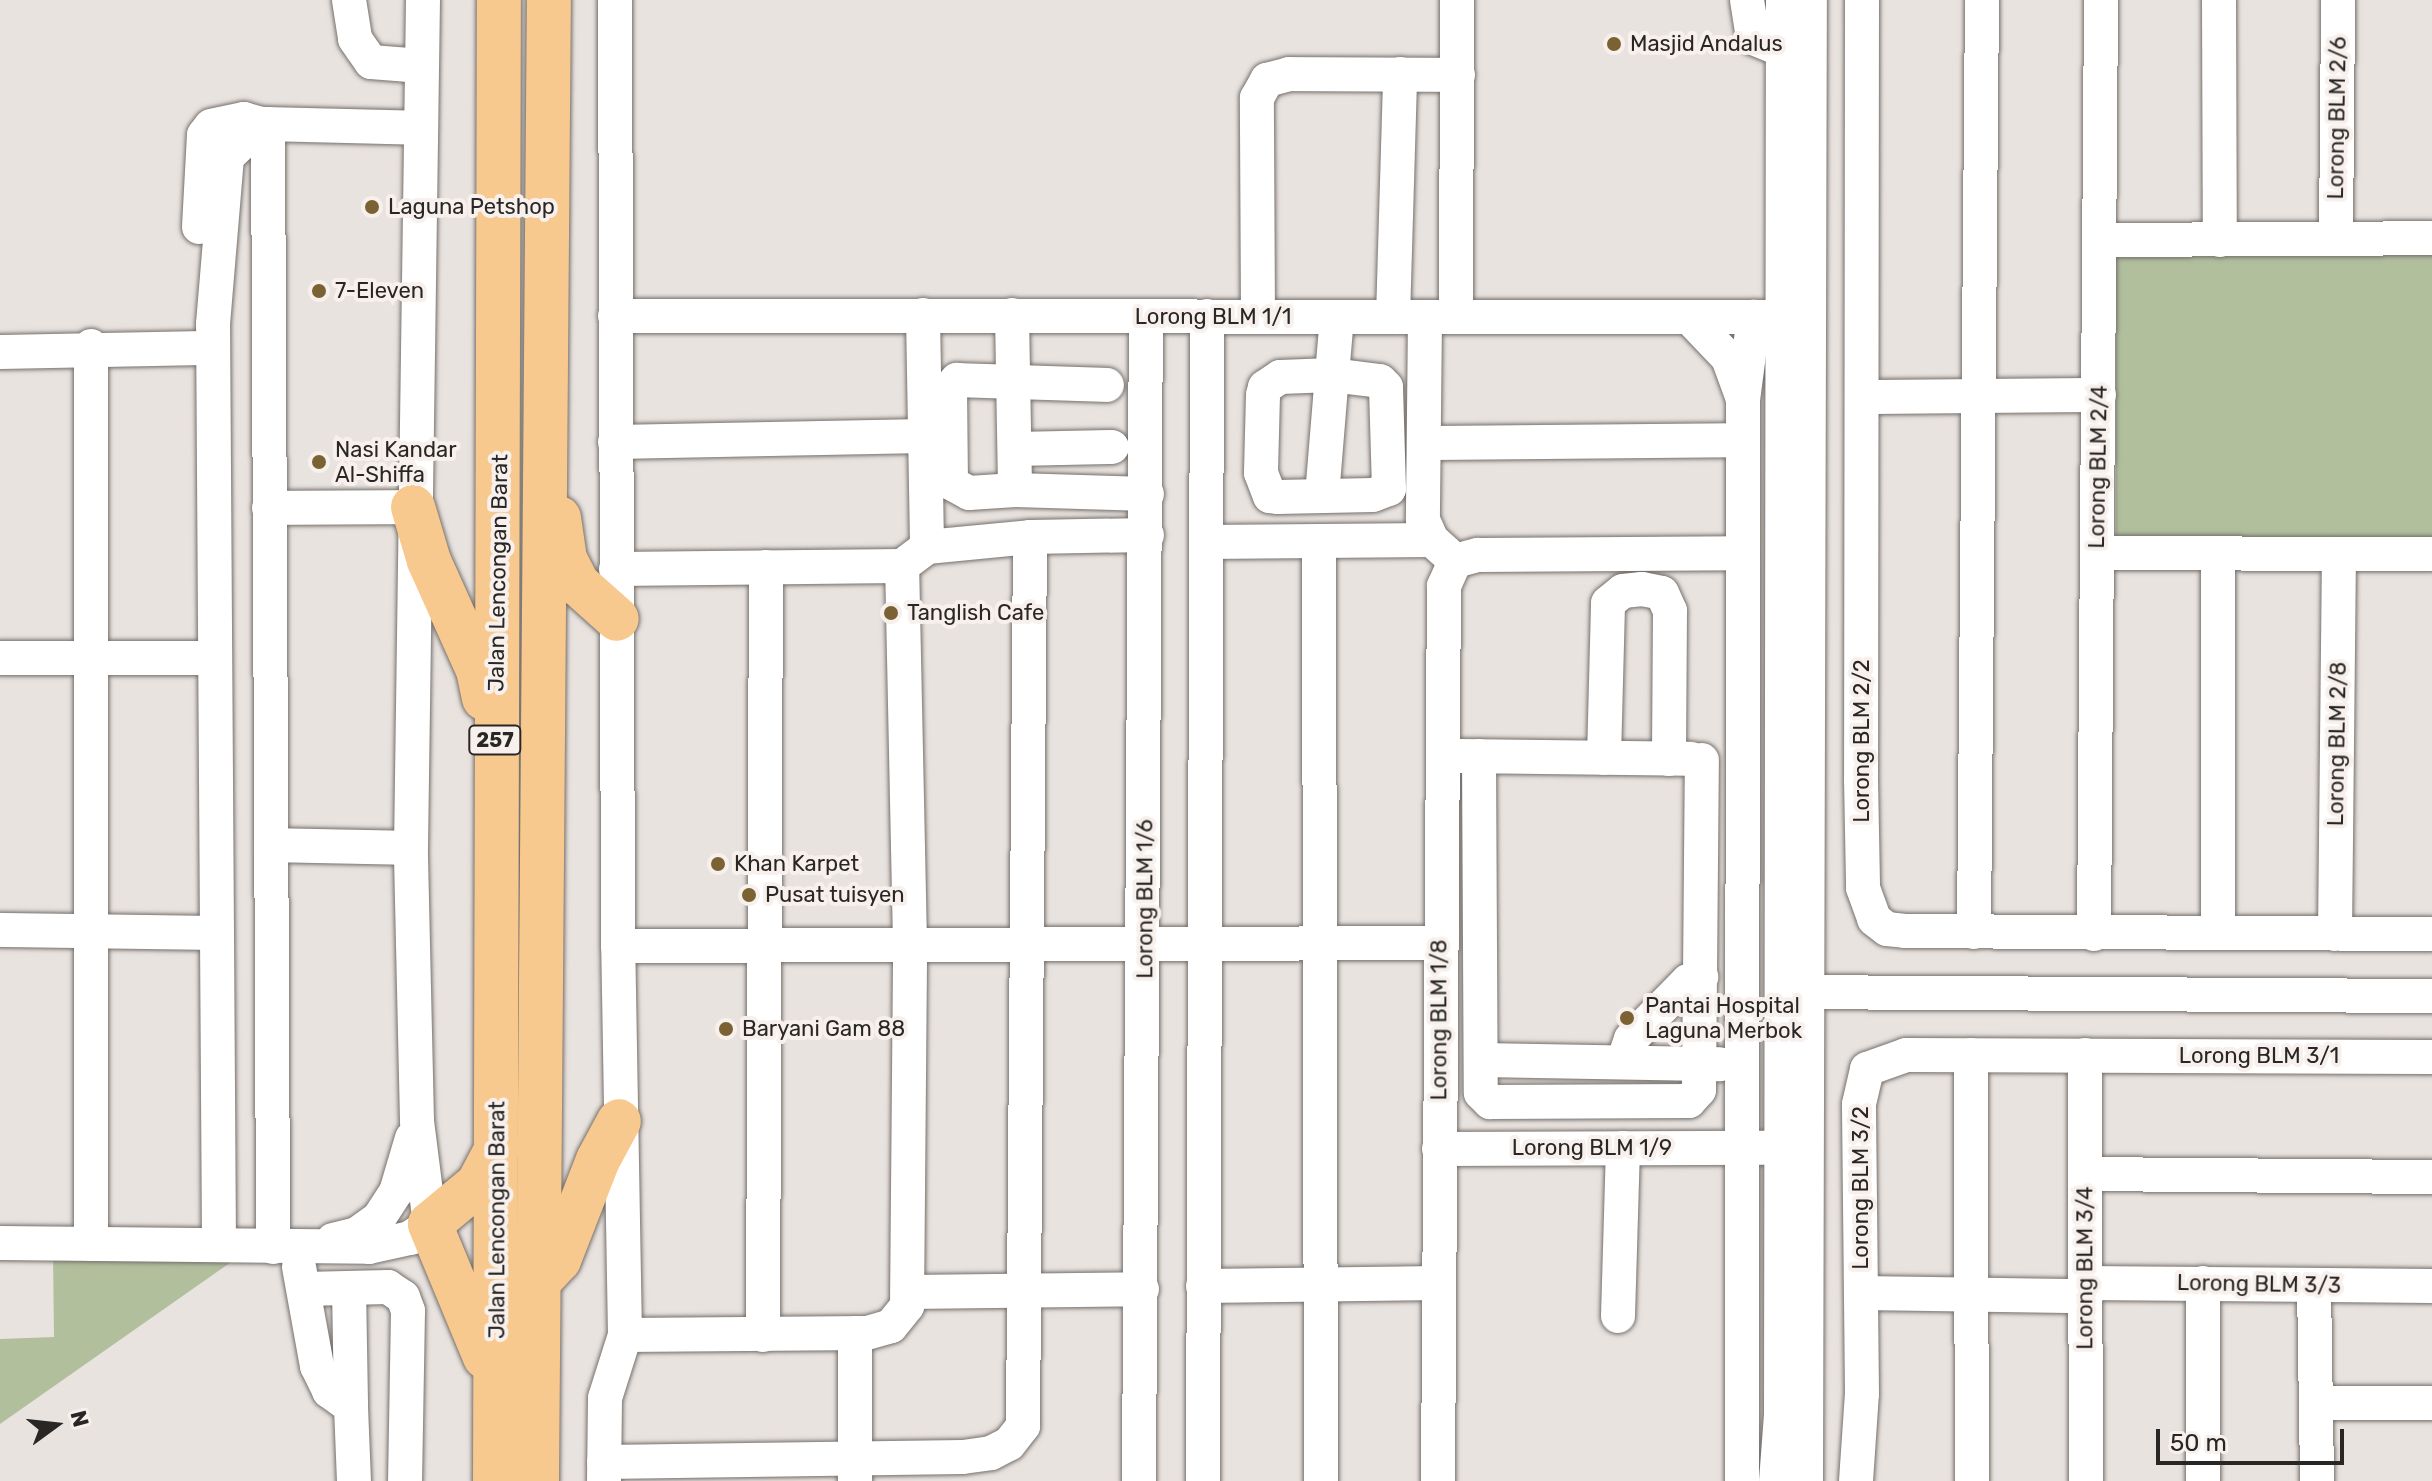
<!DOCTYPE html>
<style>
body{margin:0}
#map{position:relative;width:2432px;height:1481px;overflow:hidden;background:#e9e3df;font-family:Rubik,sans-serif}
div>[style]{position:absolute}
.green>*{inset:0;background:#b1bf9d;transform-origin:0 0}
.roads{filter:drop-shadow(0 0 2px #75706c) drop-shadow(0 0 2px #75706c)}
.minor>*{height:34px;margin:-17px;padding:0 17px;transform-origin:17px;border-radius:17px;background:#fff}
.highway>*{height:44px;margin:-22px;padding:0 22px;transform-origin:22px;border-radius:22px;background:#f8c98e}
.dots>*{width:22px;height:22px;translate:-50% -50%;box-sizing:border-box;border:4px solid #f7f0ec;border-radius:50%}
span{translate:-50% -50%;white-space:nowrap;text-align:center;line-height:1.15;-webkit-text-stroke:8px #f7f0ec;paint-order:stroke}
.shield-label span{padding:2px 6px;background:#f7f0ec;border:2px solid;border-radius:6px;-webkit-text-stroke-width:0}
.shield-label{font-size:20px;color:#292725;font-weight:700}
.poi-label{font-size:22px;color:#292725}
.left{translate:0 -50%;text-align:left}
.street-label{font-size:22px;color:#292725}
.north{position:absolute;left:16px;top:1385px;width:80px;height:80px;-webkit-text-stroke:6px #f7f0ec;paint-order:stroke;rotate:75deg;font-size:22px;font-weight:700;line-height:32px;text-align:center;color:#292725}
.north::after{content:'';display:block;margin:auto;width:28px;height:36px;background:#292725;clip-path:polygon(50% 0,100% 100%,50% 72%,0 100%)}
.scale{position:absolute;left:2156px;top:1429px;width:188px;height:36px;box-sizing:border-box;border:4px solid #292725;border-top:0;padding-left:10px;font-size:24px;line-height:28px;white-space:nowrap;color:#292725;-webkit-text-stroke:6px #f7f0ec;paint-order:stroke}
</style>
<div id="map">
<div class="green">
<div style="left:2432px;top:248px;width:293px;height:316px;rotate:90deg"></div>
<div style="clip-path:polygon(53px 1253px,234px 1260px,0 1424px,0 1339px,54px 1337px)"></div>
</div>
<div class="roads">
<div class="minor">
<div style="left:349px;top:0;width:39px;rotate:81deg"></div>
<div style="left:355px;top:39px;width:28px;rotate:55deg"></div>
<div style="left:371px;top:62px;width:51px;rotate:4.5deg"></div>
<div style="left:1747px;top:0;width:38px;rotate:81deg"></div>
<div style="left:1753px;top:38px;width:32px;rotate:22deg"></div>
<div style="left:1862px;top:0;width:779px;rotate:90.07deg"></div>
<div style="left:1861px;top:779px;width:109px;rotate:88.9deg"></div>
<div style="left:1863px;top:888px;width:33px;rotate:70deg"></div>
<div style="left:1874px;top:919px;width:16px;rotate:38deg"></div>
<div style="left:1887px;top:929px;width:18px;rotate:6deg"></div>
<div style="left:1905px;top:931px;width:527px;rotate:0.33deg"></div>
<div style="left:2219px;top:0;width:240px;rotate:89.8deg"></div>
<div style="left:268px;top:124px;width:1123px;rotate:89.74deg"></div>
<div style="left:199px;top:227px;width:92px;rotate:-86.9deg"></div>
<div style="left:204px;top:135px;width:11px;rotate:-52deg"></div>
<div style="left:211px;top:126px;width:34px;rotate:-12deg"></div>
<div style="left:244px;top:119px;width:19px;rotate:16deg"></div>
<div style="left:262px;top:124px;width:159px;rotate:1.4deg"></div>
<div style="left:2336px;top:237px;width:237px;rotate:-89.5deg"></div>
<div style="left:2099px;top:240px;width:333px;rotate:-0.3deg"></div>
<div style="left:923px;top:315px;width:232px;rotate:89deg"></div>
<div style="left:1012px;top:315px;width:175px;rotate:89deg"></div>
<div style="left:1015px;top:490px;width:132px;rotate:1.7deg"></div>
<div style="left:615px;top:316px;width:1188px;rotate:0.05deg"></div>
<div style="left:1258px;top:317px;width:219px;rotate:-90.3deg"></div>
<div style="left:1257px;top:98px;width:21px;rotate:-61deg"></div>
<div style="left:1267px;top:80px;width:23px;rotate:-15deg"></div>
<div style="left:1289px;top:74px;width:169px;rotate:0.3deg"></div>
<div style="left:1393px;top:317px;width:243px;rotate:-88.3deg"></div>
<div style="left:1425px;top:317px;width:203px;rotate:90.6deg"></div>
<div style="left:1423px;top:520px;width:22px;rotate:66deg"></div>
<div style="left:1432px;top:540px;width:31px;rotate:42deg"></div>
<div style="left:1456px;top:317px;width:317px;rotate:-89.8deg"></div>
<div style="left:1689px;top:317px;width:57px;rotate:46.4deg"></div>
<div style="left:1728px;top:358px;width:44px;rotate:69.9deg"></div>
<div style="left:91px;top:346px;width:898px;rotate:90deg"></div>
<div style="left:0;top:352px;width:213px;rotate:-1.1deg"></div>
<div style="left:1863px;top:397px;width:236px;rotate:-0.5deg"></div>
<div style="left:615px;top:442px;width:310px;rotate:-1.1deg"></div>
<div style="left:1424px;top:443px;width:319px;rotate:-0.5deg"></div>
<div style="left:1015px;top:449px;width:97px;rotate:-1.2deg"></div>
<div style="left:1015px;top:490px;width:46px;rotate:176.3deg"></div>
<div style="left:969px;top:493px;width:21px;rotate:-151deg"></div>
<div style="left:951px;top:483px;width:95px;rotate:-90.6deg"></div>
<div style="left:950px;top:388px;width:11px;rotate:-49deg"></div>
<div style="left:957px;top:380px;width:150px;rotate:1.9deg"></div>
<div style="left:1322px;top:496px;width:121px;rotate:-85.3deg"></div>
<div style="left:1332px;top:375px;width:52px;rotate:177.8deg"></div>
<div style="left:1280px;top:377px;width:18px;rotate:146deg"></div>
<div style="left:1265px;top:387px;width:8px;rotate:104deg"></div>
<div style="left:1263px;top:395px;width:78px;rotate:91.5deg"></div>
<div style="left:1261px;top:473px;width:25px;rotate:69deg"></div>
<div style="left:1270px;top:496px;width:7px;rotate:8deg"></div>
<div style="left:1277px;top:497px;width:96px;rotate:-1.2deg"></div>
<div style="left:1373px;top:495px;width:17px;rotate:-21deg"></div>
<div style="left:1389px;top:489px;width:102px;rotate:-91.7deg"></div>
<div style="left:1386px;top:387px;width:8px;rotate:-135deg"></div>
<div style="left:1380px;top:381px;width:48px;rotate:-172.9deg"></div>
<div style="left:1332px;top:375px;width:58px;rotate:-85.1deg"></div>
<div style="left:269px;top:508px;width:144px;rotate:-0.4deg"></div>
<div style="left:1206px;top:542px;width:226px;rotate:-0.5deg"></div>
<div style="left:1319px;top:542px;width:939px;rotate:89.88deg"></div>
<div style="left:2097px;top:553px;width:335px;rotate:0.2deg"></div>
<div style="left:1455px;top:561px;width:24px;rotate:-15deg"></div>
<div style="left:1478px;top:555px;width:265px;rotate:-0.4deg"></div>
<div style="left:616px;top:569px;width:286px;rotate:-0.6deg"></div>
<div style="left:902px;top:566px;width:31px;rotate:-37deg"></div>
<div style="left:927px;top:547px;width:103px;rotate:-5.5deg"></div>
<div style="left:1030px;top:537px;width:117px;rotate:-1deg"></div>
<div style="left:0;top:658px;width:215px"></div>
<div style="left:1456px;top:756px;width:235px;rotate:0.7deg"></div>
<div style="left:1479px;top:756px;width:337px;rotate:89.7deg"></div>
<div style="left:1481px;top:1093px;width:13px;rotate:45deg"></div>
<div style="left:1490px;top:1102px;width:199px;rotate:-0.3deg"></div>
<div style="left:1689px;top:1101px;width:15px;rotate:-48deg"></div>
<div style="left:1699px;top:1090px;width:330px;rotate:-89.5deg"></div>
<div style="left:1604px;top:758px;width:155px;rotate:-88.5deg"></div>
<div style="left:1608px;top:603px;width:19px;rotate:-39deg"></div>
<div style="left:1623px;top:591px;width:19px;rotate:-6deg"></div>
<div style="left:1642px;top:589px;width:20px;rotate:11deg"></div>
<div style="left:1662px;top:593px;width:20px;rotate:66deg"></div>
<div style="left:1670px;top:611px;width:148px;rotate:90.4deg"></div>
<div style="left:271px;top:845px;width:140px;rotate:1.2deg"></div>
<div style="left:0;top:930px;width:217px;rotate:0.8deg"></div>
<div style="left:1974px;top:932px;width:932px;rotate:-89.51deg"></div>
<div style="left:2218px;top:933px;width:379px;rotate:-90deg"></div>
<div style="left:2094px;top:934px;width:934px;rotate:-89.57deg"></div>
<div style="left:2335px;top:934px;width:380px;rotate:-89.4deg"></div>
<div style="left:618px;top:946px;width:821px;rotate:-0.21deg"></div>
<div style="left:1788px;top:992px;width:644px;rotate:0.36deg"></div>
<div style="left:1971px;top:1055px;width:426px;rotate:89.9deg"></div>
<div style="left:2085px;top:1055px;width:426px;rotate:89.9deg"></div>
<div style="left:1481px;top:1060px;width:239px;rotate:1deg"></div>
<div style="left:1623px;top:1062px;width:24px;rotate:-71deg"></div>
<div style="left:1631px;top:1039px;width:81px;rotate:-45.5deg"></div>
<div style="left:1688px;top:981px;width:14px;rotate:-17deg"></div>
<div style="left:1439px;top:1149px;width:327px;rotate:-0.2deg"></div>
<div style="left:2085px;top:1174px;width:347px;rotate:0.5deg"></div>
<div style="left:333px;top:1240px;width:25px;rotate:-14deg"></div>
<div style="left:357px;top:1234px;width:27px;rotate:-36deg"></div>
<div style="left:379px;top:1218px;width:31px;rotate:-57deg"></div>
<div style="left:396px;top:1192px;width:56px;rotate:-73.5deg"></div>
<div style="left:0;top:1243px;width:369px;rotate:0.6deg"></div>
<div style="left:369px;top:1247px;width:42px;rotate:-12.4deg"></div>
<div style="left:410px;top:1238px;width:24px;rotate:-35deg"></div>
<div style="left:430px;top:1224px;width:104px;rotate:-97.2deg"></div>
<div style="left:417px;top:1121px;width:273px;rotate:-91.3deg"></div>
<div style="left:411px;top:848px;width:848px;rotate:-89.19deg"></div>
<div style="left:219px;top:1245px;width:921px;rotate:-90.37deg"></div>
<div style="left:213px;top:324px;width:168px;rotate:-85.2deg"></div>
<div style="left:227px;top:157px;width:48px;rotate:-43.3deg"></div>
<div style="left:299px;top:1267px;width:101px;rotate:79.7deg"></div>
<div style="left:317px;top:1366px;width:28px;rotate:64deg"></div>
<div style="left:329px;top:1391px;width:27px;rotate:36deg"></div>
<div style="left:351px;top:1407px;width:74px;rotate:87.7deg"></div>
<div style="left:2085px;top:1283px;width:347px;rotate:0.5deg"></div>
<div style="left:2314px;top:1285px;width:196px;rotate:89.1deg"></div>
<div style="left:1203px;top:1286px;width:236px;rotate:-0.7deg"></div>
<div style="left:349px;top:1288px;width:119px;rotate:89deg"></div>
<div style="left:304px;top:1289px;width:84px;rotate:-1.4deg"></div>
<div style="left:388px;top:1287px;width:18px;rotate:34deg"></div>
<div style="left:403px;top:1297px;width:15px;rotate:70deg"></div>
<div style="left:408px;top:1311px;width:170px;rotate:91deg"></div>
<div style="left:909px;top:1292px;width:233px;rotate:-0.7deg"></div>
<div style="left:1861px;top:1293px;width:225px;rotate:0.8deg"></div>
<div style="left:1618px;top:1316px;width:168px;rotate:-88.3deg"></div>
<div style="left:625px;top:1335px;width:242px;rotate:-0.5deg"></div>
<div style="left:867px;top:1333px;width:25px;rotate:-16deg"></div>
<div style="left:891px;top:1326px;width:26px;rotate:-51deg"></div>
<div style="left:907px;top:1306px;width:363px;rotate:-89.5deg"></div>
<div style="left:910px;top:943px;width:377px;rotate:-91.2deg"></div>
<div style="left:763px;top:1335px;width:768px;rotate:-89.78deg"></div>
<div style="left:2317px;top:1403px;width:115px"></div>
<div style="left:604px;top:1462px;width:359px;rotate:-0.8deg"></div>
<div style="left:963px;top:1457px;width:28px;rotate:-8deg"></div>
<div style="left:991px;top:1453px;width:20px;rotate:-27deg"></div>
<div style="left:1009px;top:1444px;width:23px;rotate:-52deg"></div>
<div style="left:1023px;top:1426px;width:889px;rotate:-89.55deg"></div>
<div style="left:604px;top:1481px;width:83px;rotate:-89.3deg"></div>
<div style="left:605px;top:1398px;width:66px;rotate:-72.4deg"></div>
<div style="left:625px;top:1335px;width:389px;rotate:-91deg"></div>
<div style="left:618px;top:946px;width:946px;rotate:-90.18deg"></div>
<div style="left:855px;top:1481px;width:148px;rotate:-90deg"></div>
<div style="left:1139px;top:1481px;width:1165px;rotate:-89.66deg"></div>
<div style="left:1203px;top:1481px;width:1165px;rotate:-89.8deg"></div>
<div style="left:1438px;top:1481px;width:895px;rotate:-89.62deg"></div>
<div style="left:1444px;top:586px;width:27px;rotate:-66deg"></div>
<div style="left:1742px;top:1481px;width:1081px;rotate:-89.95deg"></div>
<div style="left:1743px;top:400px;width:84px;rotate:-82.5deg"></div>
<div style="left:1776px;top:1481px;width:67px;rotate:-85.7deg"></div>
<div style="left:1781px;top:1414px;width:1414px;rotate:-89.92deg"></div>
<div style="left:1806px;top:1481px;width:1481px;rotate:-89.85deg"></div>
<div style="left:1856px;top:1481px;width:87px;rotate:-86.1deg"></div>
<div style="left:1862px;top:1394px;width:290px;rotate:-90.6deg"></div>
<div style="left:1859px;top:1104px;width:36px;rotate:-77deg"></div>
<div style="left:1867px;top:1069px;width:41px;rotate:-19.7deg"></div>
<div style="left:1906px;top:1055px;width:526px;rotate:0.22deg"></div>
<div style="left:2203px;top:1481px;width:198px;rotate:-90deg"></div>
</div>
<div class="highway">
<div style="left:413px;top:507px;width:56px;rotate:73.5deg"></div>
<div style="left:429px;top:561px;width:120px;rotate:65.8deg"></div>
<div style="left:478px;top:670px;width:29px;rotate:78deg"></div>
<div style="left:559px;top:518px;width:41px;rotate:81.7deg"></div>
<div style="left:565px;top:559px;width:28px;rotate:63deg"></div>
<div style="left:578px;top:584px;width:52px;rotate:41.9deg"></div>
<div style="left:542px;top:1278px;width:25px;rotate:-47deg"></div>
<div style="left:559px;top:1260px;width:107px;rotate:-68.7deg"></div>
<div style="left:598px;top:1160px;width:44px;rotate:-61.7deg"></div>
<div style="left:485px;top:1357px;width:144px;rotate:-112.5deg"></div>
<div style="left:430px;top:1224px;width:62px;rotate:-39.8deg"></div>
<div style="left:478px;top:1184px;width:43px;rotate:-62.2deg"></div>
<div style="left:495px;top:1481px;width:1481px;rotate:-89.85deg"></div>
<div style="left:537px;top:1481px;width:1481px;rotate:-89.54deg"></div>
</div>
</div>
<div class="dots">
<div style="left:1614px;top:44px;background:#7b6233"></div>
<div style="left:372px;top:207px;background:#7b6233"></div>
<div style="left:319px;top:291px;background:#7b6233"></div>
<div style="left:319px;top:462px;background:#7b6233"></div>
<div style="left:891px;top:613px;background:#7b6233"></div>
<div style="left:718px;top:864px;background:#7b6233"></div>
<div style="left:749px;top:895px;background:#7b6233"></div>
<div style="left:1627px;top:1018px;background:#7b6233"></div>
<div style="left:726px;top:1029px;background:#7b6233"></div>
</div>
<div class="shield-label">
<span style="left:495px;top:740px">257</span>
</div>
<div class="poi-label">
<span class="left" style="left:1630px;top:44px">Masjid Andalus</span>
<span class="left" style="left:388px;top:207px">Laguna Petshop</span>
<span class="left" style="left:335px;top:291px">7-Eleven</span>
<span class="left" style="left:335px;top:462px">Nasi Kandar<br>Al-Shiffa</span>
<span class="left" style="left:907px;top:613px">Tanglish Cafe</span>
<span class="left" style="left:734px;top:864px">Khan Karpet</span>
<span class="left" style="left:765px;top:895px">Pusat tuisyen</span>
<span class="left" style="left:1645px;top:1018px">Pantai Hospital<br>Laguna Merbok</span>
<span class="left" style="left:742px;top:1029px">Baryani Gam 88</span>
</div>
<div class="street-label">
<span style="left:2337px;top:118px;rotate:-89deg">Lorong BLM 2/6</span>
<span style="left:1213px;top:317px">Lorong BLM 1/1</span>
<span style="left:2098px;top:467px;rotate:-89deg">Lorong BLM 2/4</span>
<span style="left:498px;top:573px;rotate:-89deg">Jalan Lencongan Barat</span>
<span style="left:1862px;top:741px;rotate:-90deg">Lorong BLM 2/2</span>
<span style="left:2337px;top:744px;rotate:-89deg">Lorong BLM 2/8</span>
<span style="left:1145px;top:899px;rotate:-90deg">Lorong BLM 1/6</span>
<span style="left:1439px;top:1020px;rotate:-90deg">Lorong BLM 1/8</span>
<span style="left:2259px;top:1056px">Lorong BLM 3/1</span>
<span style="left:1592px;top:1148px">Lorong BLM 1/9</span>
<span style="left:1861px;top:1188px;rotate:-90deg">Lorong BLM 3/2</span>
<span style="left:497px;top:1220px;rotate:-90deg">Jalan Lencongan Barat</span>
<span style="left:2085px;top:1268px;rotate:-90deg">Lorong BLM 3/4</span>
<span style="left:2259px;top:1284px;rotate:1deg">Lorong BLM 3/3</span>
</div>
<div class="north">N</div>
<div class="scale">50 m</div>
</div>
